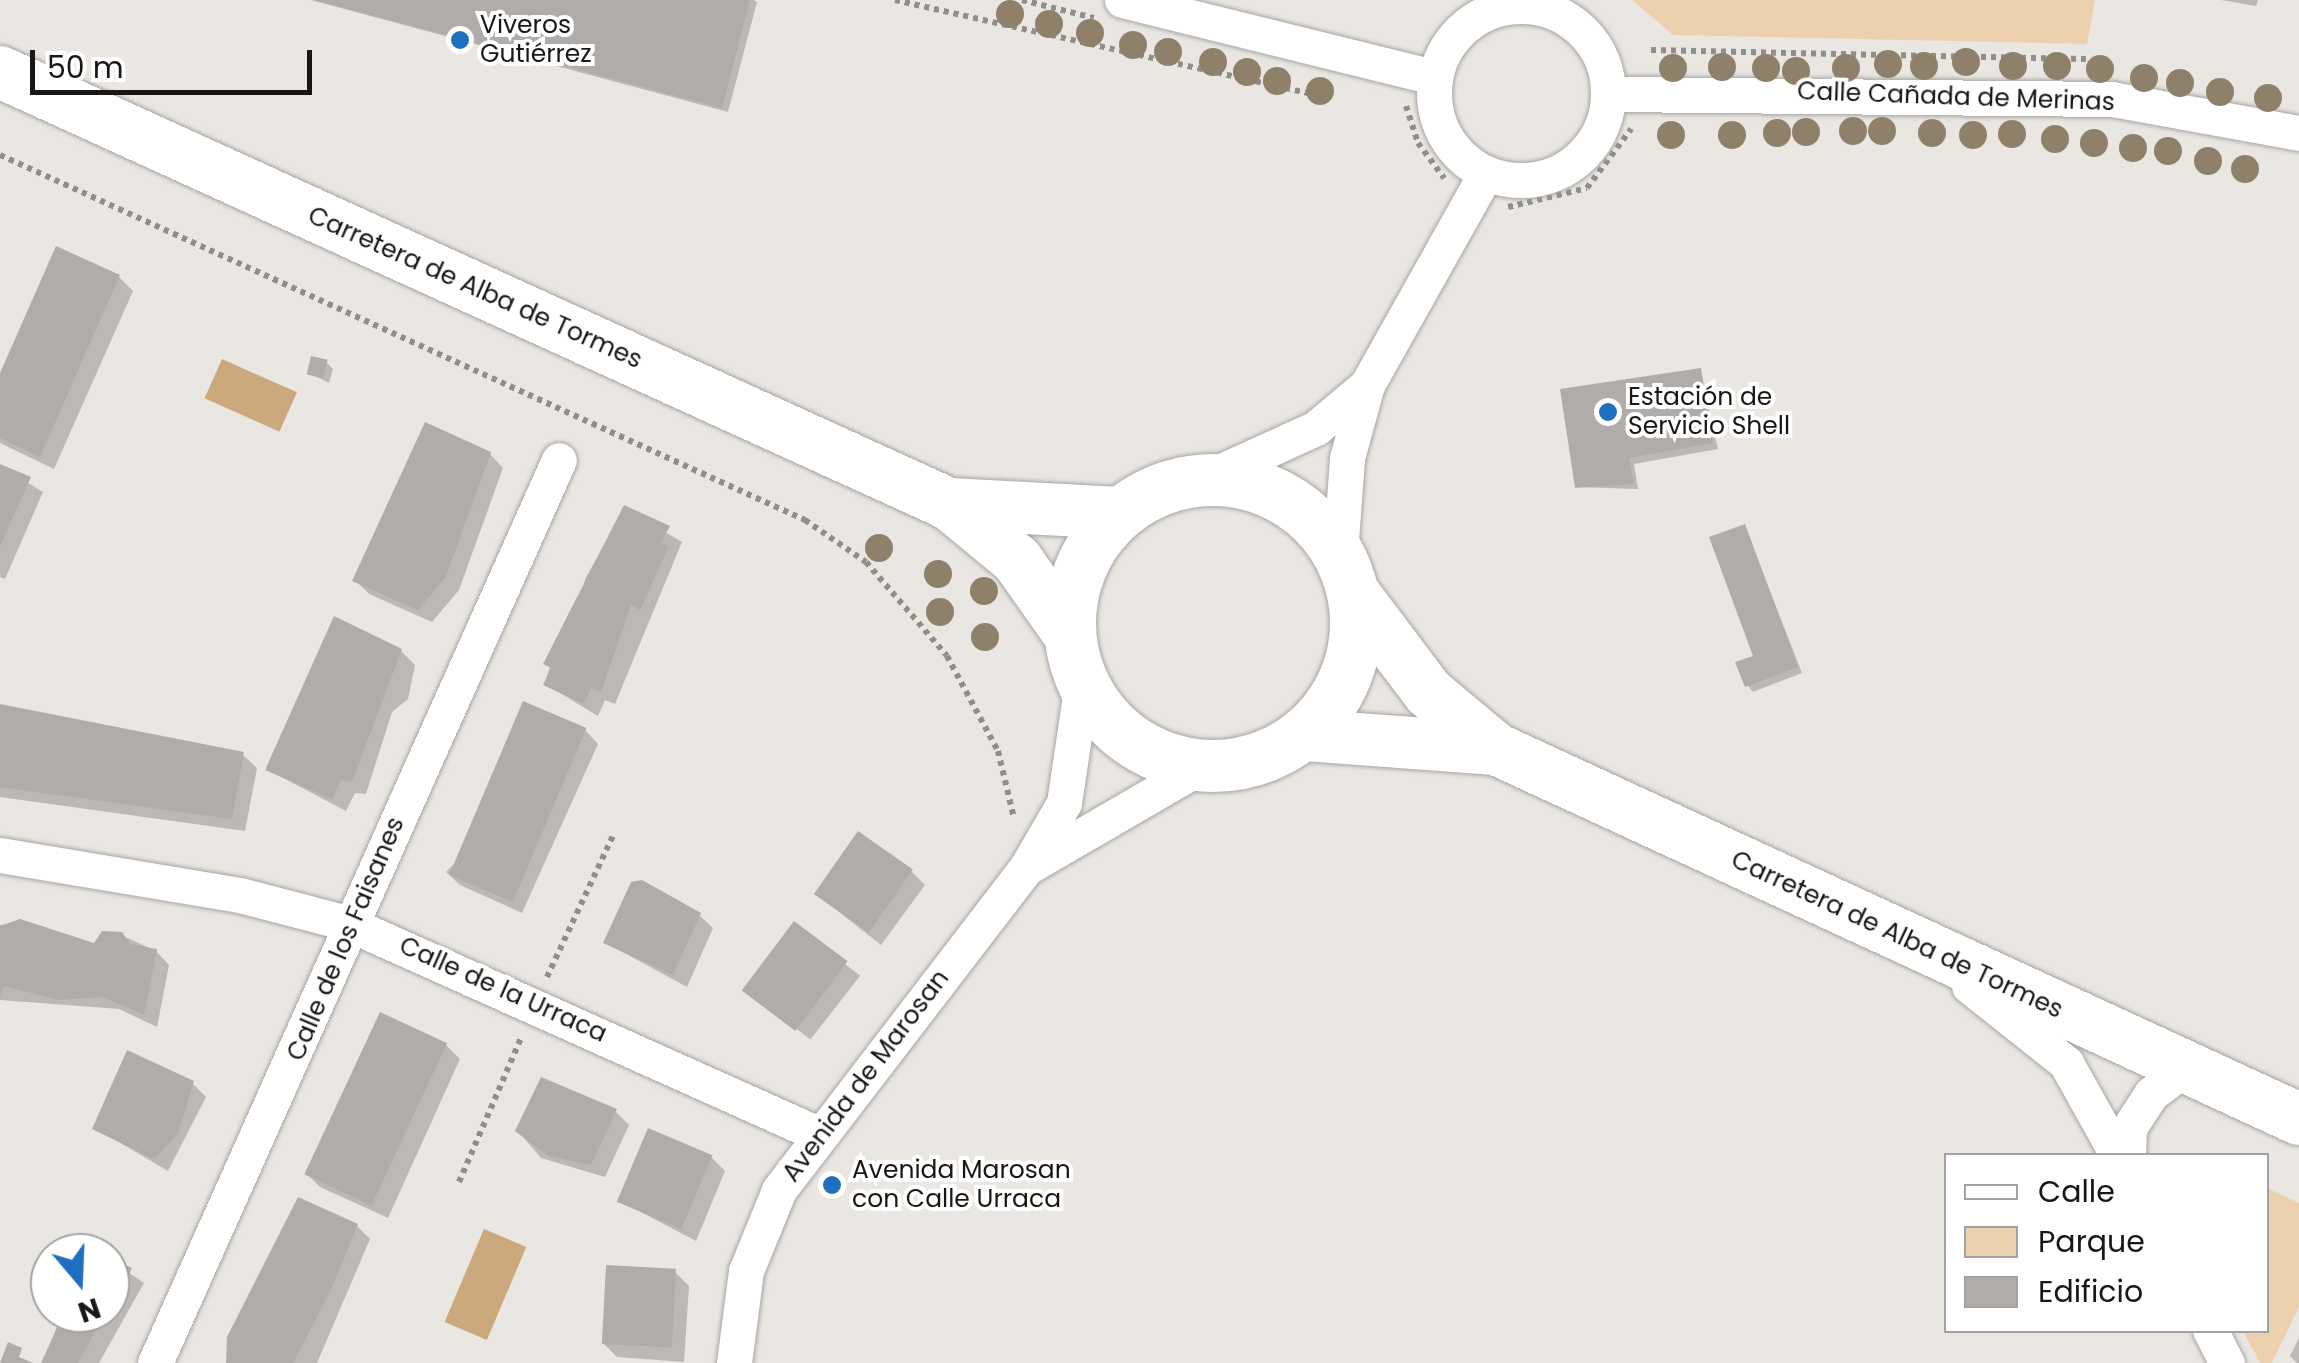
<!DOCTYPE html>
<meta charset="utf-8">
<style>
body{margin:0}
#map{position:relative;width:2299px;height:1363px;overflow:hidden;background:#eae7e3;font-family:Poppins,sans-serif}
div>[style]{position:absolute}
.green>*{inset:0;background:#edd1af}
.water>*{inset:0;background:#cca97d;transform-origin:0 0}
.shadow>*{inset:0;background:#0003;transform-origin:0 0}
.building>*{inset:0;background:#b0aca9;transform-origin:0 0}
.path>*{height:6px;margin-top:-3px;transform-origin:0;background:repeating-linear-gradient(90deg,#908e8b 0 5px,transparent 0 10px)}
.roads{filter:drop-shadow(0 0 2px #a8a5a1) drop-shadow(0 0 2px #a8a5a1)}
.minor>*{height:35px;margin:-17.5px;padding:0 17.5px;transform-origin:17.5px;border-radius:17.5px;background:#fff}
.minor>.ring{margin:-17.5px;padding:0;box-sizing:content-box;background:none;border:35px solid #fff;border-radius:50%}
.primary>*{height:52px;margin:-26px;padding:0 26px;transform-origin:26px;border-radius:26px;background:#fff}
.primary>.ring{margin:-26px;padding:0;box-sizing:content-box;background:none;border:52px solid #fff;border-radius:50%}
.trees>*{width:28px;height:28px;margin:-14px;border-radius:50%;background:#8f806a}
.dots>*{width:28px;height:28px;translate:-50% -50%;box-sizing:border-box;border:5px solid #fff;border-radius:50%}
span{translate:-50% -50%;white-space:nowrap;text-align:center;line-height:1.15;-webkit-text-stroke:8px #fff;paint-order:stroke}
.poi-label{font-size:25px;color:#181716}
.left{translate:0 -50%;text-align:left}
.street-label{font-size:25px;color:#181716}
.legend{position:absolute;left:1944px;top:1153px;width:325px;height:180px;box-sizing:border-box;background:#fff;border:2px solid #a3a2a2;margin:0;padding:12px 18px;list-style:none;font-size:30px;color:#181716}
.legend li{display:flex;align-items:center;gap:20px;height:50px}
.legend b{width:50px;border:2px solid #a3a2a2}
.north{position:absolute;left:30px;top:1233px;width:100px;height:100px;box-sizing:border-box;background:#fff;border:2px solid #a3a2a2;border-radius:50%;rotate:161deg;font-size:28px;font-weight:700;line-height:40px;text-align:center;color:#181716}
.north::after{content:'';display:block;margin:auto;width:35px;height:45px;background:#1f6fbe;clip-path:polygon(50% 0,100% 100%,50% 72%,0 100%)}
.scale{position:absolute;left:30px;top:50px;width:282px;height:45px;box-sizing:border-box;border:5px solid #181716;border-top:0;padding-left:12px;font-size:30px;line-height:35px;white-space:nowrap;color:#181716;-webkit-text-stroke:8px #fff;paint-order:stroke}
</style>
<div id="map">
<div class="green">
<div style="clip-path:polygon(1632px 0,2095px 0,2087px 44px,1673px 35px)"></div>
<div style="clip-path:polygon(2267px 1188px,2299px 1203px,2299px 1307px,2272px 1363px,2260px 1363px,2243px 1331px,2266px 1330px)"></div>
</div>
<div class="water">
<div style="left:222px;top:359px;width:82px;height:43px;rotate:24deg"></div>
<div style="left:484px;top:1229px;width:46px;height:101px;rotate:23deg"></div>
</div>
<div class="shadow">
<div style="clip-path:polygon(311px 0,754px 0,757px 2px,728px 112px)"></div>
<div style="clip-path:polygon(2221px 0,2258px 0,2256px 6px)"></div>
<div style="clip-path:polygon(119px 277px,133px 291px,54px 469px,0 443px,0 378px)"></div>
<div style="clip-path:polygon(327px 363px,333px 369px,329px 383px,309px 373px)"></div>
<div style="clip-path:polygon(1700px 371px,1718px 449px,1634px 464px,1638px 489px,1578px 487px)"></div>
<div style="clip-path:polygon(490px 454px,503px 468px,459px 590px,432px 622px,369px 594px,355px 580px)"></div>
<div style="clip-path:polygon(0 466px,43px 492px,5px 579px,0 577px)"></div>
<div style="clip-path:polygon(625px 508px,682px 542px,615px 704px,605px 700px,598px 716px,545px 684px,558px 636px,571px 609px,579px 613px,585px 579px)"></div>
<div style="clip-path:polygon(1745px 527px,1802px 673px,1753px 692px,1747px 685px,1756px 658px)"></div>
<div style="clip-path:polygon(401px 651px,415px 665px,408px 699px,392px 712px,366px 794px,355px 793px,346px 811px,268px 770px)"></div>
<div style="clip-path:polygon(0 706px,243px 755px,257px 768px,245px 831px,0 797px)"></div>
<div style="clip-path:polygon(585px 730px,598px 744px,522px 913px,460px 885px,446px 872px)"></div>
<div style="clip-path:polygon(911px 871px,925px 885px,881px 945px,815px 893px)"></div>
<div style="clip-path:polygon(699px 915px,713px 928px,687px 987px,606px 943px)"></div>
<div style="clip-path:polygon(23px 923px,95px 946px,121px 935px,156px 951px,169px 965px,157px 1027px,119px 1009px,0 1000px,0 925px)"></div>
<div style="left:794px;top:924px;width:84px;height:81px;rotate:38deg"></div>
<div style="clip-path:polygon(446px 1045px,460px 1059px,388px 1218px,320px 1187px,307px 1174px)"></div>
<div style="clip-path:polygon(192px 1083px,206px 1097px,168px 1171px,95px 1128px)"></div>
<div style="clip-path:polygon(615px 1111px,629px 1125px,605px 1177px,541px 1158px,518px 1131px)"></div>
<div style="clip-path:polygon(711px 1157px,725px 1171px,696px 1241px,620px 1201px)"></div>
<div style="clip-path:polygon(357px 1226px,370px 1239px,317px 1363px,228px 1363px,244px 1307px)"></div>
<div style="clip-path:polygon(110px 1260px,144px 1283px,99px 1363px,43px 1363px,62px 1313px,110px 1313px)"></div>
<div style="clip-path:polygon(675px 1272px,689px 1286px,684px 1362px,617px 1357px,603px 1343px)"></div>
<div style="clip-path:polygon(2299px 1338px,2299px 1363px,2297px 1363px,2290px 1356px)"></div>
</div>
<div class="building">
<div style="clip-path:polygon(314px 0,750px 0,722px 108px)"></div>
<div style="clip-path:polygon(56px 246px,120px 275px,40px 457px,0 438px,0 373px)"></div>
<div style="left:311px;top:356px;width:17px;height:19px;rotate:13deg"></div>
<div style="clip-path:polygon(1701px 368px,1713px 443px,1629px 458px,1634px 484px,1575px 488px,1560px 389px)"></div>
<div style="clip-path:polygon(425px 422px,491px 452px,446px 576px,418px 610px,352px 581px)"></div>
<div style="clip-path:polygon(0 464px,31px 477px,0 546px)"></div>
<div style="clip-path:polygon(624px 505px,670px 526px,661px 543px,669px 546px,640px 610px,631px 605px,601px 692px,591px 688px,584px 704px,543px 685px,551px 668px,543px 664px)"></div>
<div style="clip-path:polygon(1745px 524px,1798px 667px,1745px 687px,1735px 662px,1753px 656px,1709px 537px)"></div>
<div style="clip-path:polygon(334px 616px,402px 649px,352px 782px,341px 780px,332px 799px,265px 770px)"></div>
<div style="left:523px;top:701px;width:69px;height:189px;rotate:23deg"></div>
<div style="clip-path:polygon(0 704px,244px 752px,232px 819px,0 787px)"></div>
<div style="left:858px;top:831px;width:67px;height:77px;rotate:35deg"></div>
<div style="clip-path:polygon(642px 880px,701px 913px,673px 975px,603px 943px,631px 882px)"></div>
<div style="clip-path:polygon(20px 919px,94px 943px,102px 931px,122px 932px,130px 944px,157px 949px,144px 1015px,103px 997px,59px 1000px,4px 986px,0 996px,0 926px)"></div>
<div style="left:794px;top:921px;width:67px;height:87px;rotate:37deg"></div>
<div style="left:380px;top:1012px;width:74px;height:179px;rotate:25deg"></div>
<div style="clip-path:polygon(127px 1050px,194px 1081px,178px 1134px,154px 1159px,92px 1129px)"></div>
<div style="clip-path:polygon(541px 1077px,617px 1109px,591px 1165px,548px 1156px,515px 1131px)"></div>
<div style="left:648px;top:1128px;width:70px;height:80px;rotate:23deg"></div>
<div style="clip-path:polygon(298px 1197px,358px 1224px,330px 1292px,293px 1363px,226px 1363px,227px 1337px)"></div>
<div style="clip-path:polygon(110px 1258px,132px 1268px,117px 1301px,110px 1297px)"></div>
<div style="left:606px;top:1265px;width:70px;height:79px;rotate:3deg"></div>
<div style="clip-path:polygon(64px 1313px,105px 1313px,78px 1363px,41px 1363px)"></div>
<div style="clip-path:polygon(8px 1342px,22px 1348px,19px 1357px,33px 1363px,0 1363px)"></div>
</div>
<div class="path">
<div style="left:895px;top:0;width:428px;rotate:12.7deg"></div>
<div style="left:1313px;top:94px;width:10px;rotate:-79deg"></div>
<div style="left:1022px;top:0;width:74px;rotate:14deg"></div>
<div style="left:1651px;top:50px;width:435px;rotate:1.2deg"></div>
<div style="left:1406px;top:106px;width:39px;rotate:72deg"></div>
<div style="left:1418px;top:143px;width:44px;rotate:53.4deg"></div>
<div style="left:0;top:155px;width:884px;rotate:24.39deg"></div>
<div style="left:805px;top:520px;width:74px;rotate:34.5deg"></div>
<div style="left:866px;top:562px;width:124px;rotate:49.2deg"></div>
<div style="left:947px;top:656px;width:108px;rotate:61.8deg"></div>
<div style="left:998px;top:751px;width:69px;rotate:76.6deg"></div>
<div style="left:1508px;top:207px;width:81px;rotate:-13.5deg"></div>
<div style="left:1587px;top:188px;width:74px;rotate:-53.3deg"></div>
<div style="left:547px;top:977px;width:159px;rotate:-65deg"></div>
<div style="left:459px;top:1182px;width:159px;rotate:-66.7deg"></div>
</div>
<div class="roads">
<div class="minor">
<div style="left:1122px;top:0;width:321px;rotate:13.9deg"></div>
<div class="ring" style="left:1434px;top:6px;width:139px;height:139px"></div>
<div style="left:1610px;top:94px;width:502px;rotate:0.57deg"></div>
<div style="left:2112px;top:99px;width:190px;rotate:10.3deg"></div>
<div style="left:1202px;top:480px;width:125px;rotate:-24.5deg"></div>
<div style="left:1316px;top:428px;width:67px;rotate:-40.1deg"></div>
<div style="left:1340px;top:554px;width:96px;rotate:-85.8deg"></div>
<div style="left:1347px;top:458px;width:76px;rotate:-74.7deg"></div>
<div style="left:1367px;top:385px;width:243px;rotate:-60.7deg"></div>
<div style="left:0;top:855px;width:243px;rotate:9.5deg"></div>
<div style="left:240px;top:895px;width:111px;rotate:14.7deg"></div>
<div style="left:347px;top:923px;width:514px;rotate:24.12deg"></div>
<div style="left:1031px;top:865px;width:195px;rotate:-30.1deg"></div>
<div style="left:1969px;top:986px;width:124px;rotate:38.4deg"></div>
<div style="left:2066px;top:1063px;width:107px;rotate:60.8deg"></div>
<div style="left:2128px;top:1156px;width:28px;rotate:-88deg"></div>
<div style="left:2129px;top:1128px;width:40px;rotate:-57.1deg"></div>
<div style="left:2151px;top:1094px;width:43px;rotate:-37.4deg"></div>
<div style="left:2210px;top:1330px;width:37px;rotate:63deg"></div>
<div style="left:155px;top:1363px;width:989px;rotate:-65.9deg"></div>
<div style="left:734px;top:1363px;width:93px;rotate:-82.6deg"></div>
<div style="left:746px;top:1271px;width:87px;rotate:-67.8deg"></div>
<div style="left:779px;top:1190px;width:406px;rotate:-52.5deg"></div>
<div style="left:1026px;top:868px;width:75px;rotate:-59.7deg"></div>
<div style="left:1064px;top:803px;width:121px;rotate:-81.5deg"></div>
</div>
<div class="primary">
<div style="left:0;top:72px;width:1043px;rotate:24.48deg"></div>
<div style="left:949px;top:504px;width:88px;rotate:39.5deg"></div>
<div style="left:1017px;top:560px;width:90px;rotate:54.9deg"></div>
<div class="ring" style="left:1070px;top:480px;width:234px;height:234px"></div>
<div style="left:949px;top:504px;width:172px;rotate:3deg"></div>
<div style="left:1354px;top:594px;width:124px;rotate:52.9deg"></div>
<div style="left:1429px;top:693px;width:87px;rotate:39.9deg"></div>
<div style="left:1496px;top:749px;width:884px;rotate:24.74deg"></div>
<div style="left:1304px;top:735px;width:193px;rotate:4.2deg"></div>
</div>
</div>
<div class="trees">
<div style="left:1010px;top:14px"></div>
<div style="left:1049px;top:24px"></div>
<div style="left:1090px;top:33px"></div>
<div style="left:1133px;top:45px"></div>
<div style="left:1168px;top:52px"></div>
<div style="left:1213px;top:62px"></div>
<div style="left:1966px;top:62px"></div>
<div style="left:1888px;top:64px"></div>
<div style="left:1924px;top:66px"></div>
<div style="left:2013px;top:66px"></div>
<div style="left:2057px;top:66px"></div>
<div style="left:1722px;top:67px"></div>
<div style="left:1673px;top:68px"></div>
<div style="left:1766px;top:68px"></div>
<div style="left:1846px;top:68px"></div>
<div style="left:2100px;top:69px"></div>
<div style="left:1796px;top:71px"></div>
<div style="left:1247px;top:72px"></div>
<div style="left:2144px;top:78px"></div>
<div style="left:1277px;top:81px"></div>
<div style="left:2180px;top:83px"></div>
<div style="left:1320px;top:91px"></div>
<div style="left:2220px;top:92px"></div>
<div style="left:2268px;top:98px"></div>
<div style="left:1853px;top:131px"></div>
<div style="left:1882px;top:131px"></div>
<div style="left:1806px;top:132px"></div>
<div style="left:1777px;top:133px"></div>
<div style="left:1932px;top:133px"></div>
<div style="left:2012px;top:134px"></div>
<div style="left:1671px;top:135px"></div>
<div style="left:1732px;top:135px"></div>
<div style="left:1973px;top:135px"></div>
<div style="left:2055px;top:139px"></div>
<div style="left:2094px;top:143px"></div>
<div style="left:2133px;top:148px"></div>
<div style="left:2168px;top:151px"></div>
<div style="left:2208px;top:161px"></div>
<div style="left:2245px;top:169px"></div>
<div style="left:879px;top:548px"></div>
<div style="left:938px;top:574px"></div>
<div style="left:984px;top:591px"></div>
<div style="left:940px;top:612px"></div>
<div style="left:985px;top:637px"></div>
</div>
<div class="dots">
<div style="left:460px;top:40px;background:#1f6fbe"></div>
<div style="left:1608px;top:412px;background:#1f6fbe"></div>
<div style="left:832px;top:1185px;background:#1f6fbe"></div>
</div>
<div class="poi-label">
<span class="left" style="left:480px;top:40px">Viveros<br>Gutiérrez</span>
<span class="left" style="left:1628px;top:412px">Estación de<br>Servicio Shell</span>
<span class="left" style="left:852px;top:1185px">Avenida Marosan<br>con Calle Urraca</span>
</div>
<div class="street-label">
<span style="left:1956px;top:97px;rotate:2deg">Calle Cañada de Merinas</span>
<span style="left:475px;top:288px;rotate:24deg">Carretera de Alba de Tormes</span>
<span style="left:1897px;top:935px;rotate:25deg">Carretera de Alba de Tormes</span>
<span style="left:346px;top:939px;rotate:-67deg">Calle de los Faisanes</span>
<span style="left:503px;top:990px;rotate:24deg">Calle de la Urraca</span>
<span style="left:866px;top:1076px;rotate:-53deg">Avenida de Marosan</span>
</div>
<ul class="legend">
<li><b style="height:12px;background:#fff"></b>Calle</li>
<li><b style="height:28px;background:#edd1af"></b>Parque</li>
<li><b style="height:28px;background:#b0aca9"></b>Edificio</li>
</ul>
<div class="north">N</div>
<div class="scale">50 m</div>
</div>
